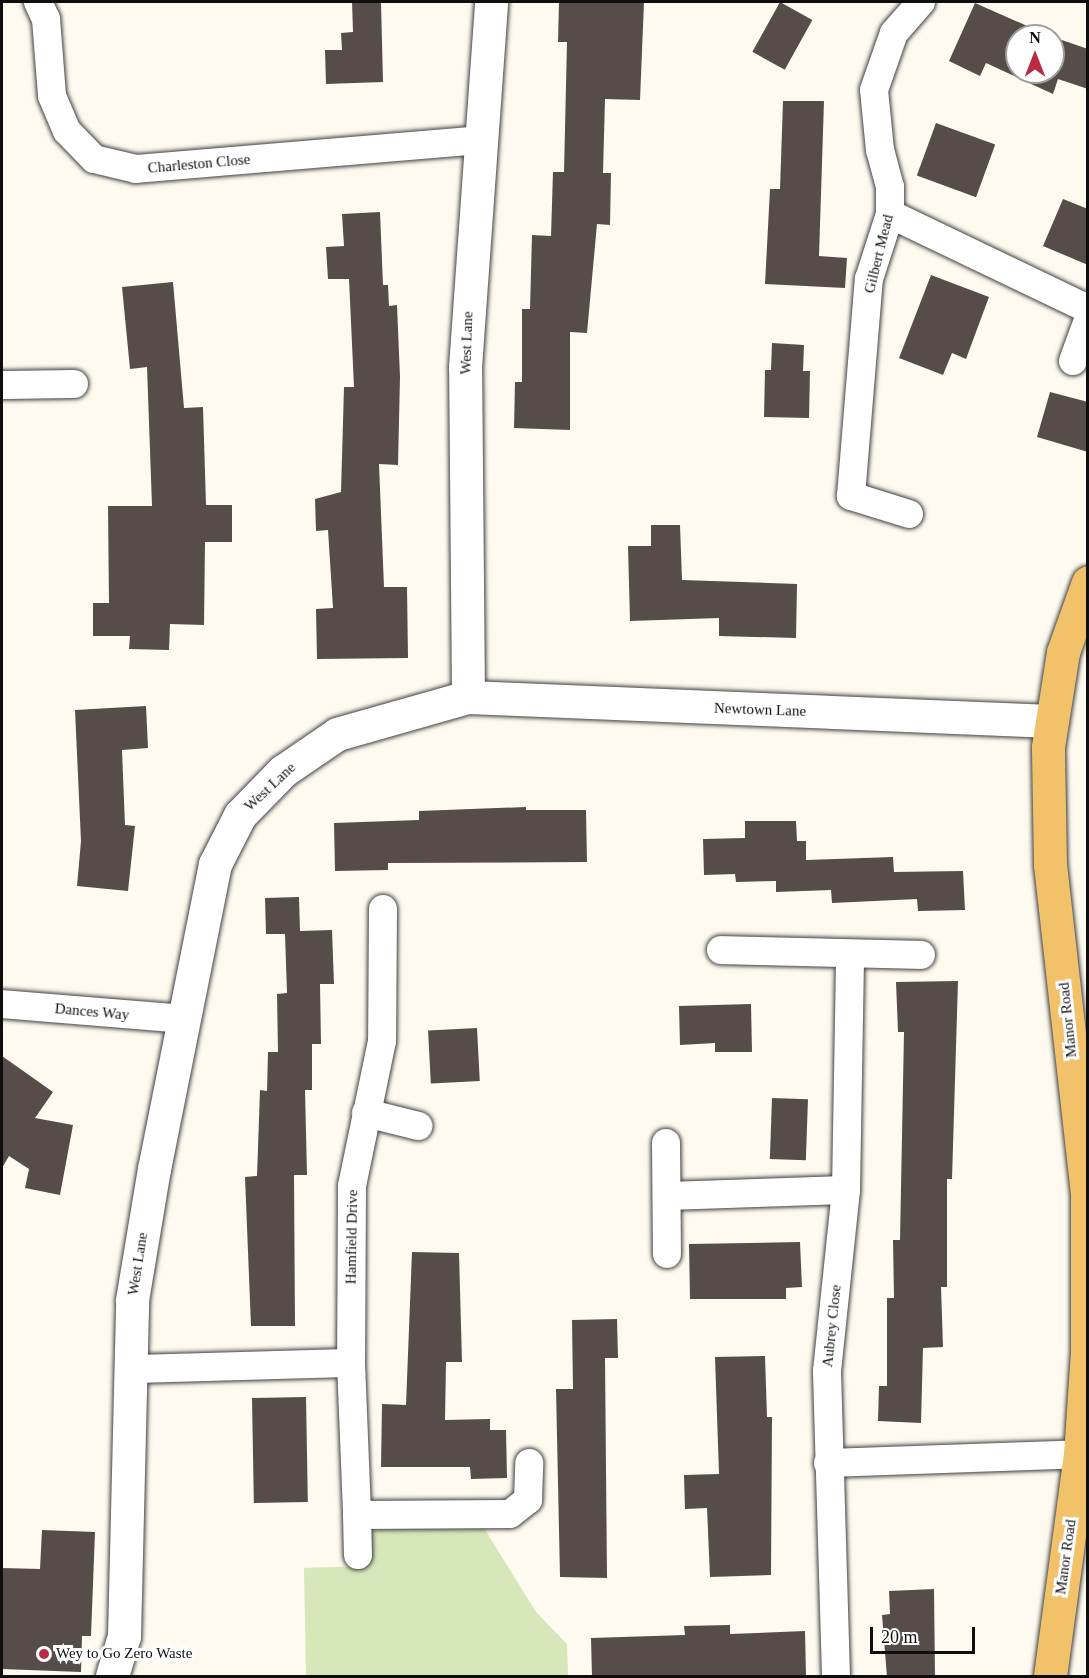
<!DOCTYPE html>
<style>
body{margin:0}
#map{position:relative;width:1089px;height:1678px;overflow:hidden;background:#fefaef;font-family:Georgia,serif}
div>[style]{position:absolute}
.green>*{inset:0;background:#d6e7ba}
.building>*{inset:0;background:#564d4a;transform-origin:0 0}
.roads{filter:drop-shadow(0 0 2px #414141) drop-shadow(0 0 2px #414141)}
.minor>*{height:28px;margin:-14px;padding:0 14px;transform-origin:14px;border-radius:14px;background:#fff}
.tertiary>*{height:33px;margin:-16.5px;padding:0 16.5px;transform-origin:16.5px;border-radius:16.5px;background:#fff}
.primary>*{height:33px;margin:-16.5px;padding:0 16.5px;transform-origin:16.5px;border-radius:16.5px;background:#f2c26b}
.dots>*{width:16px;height:16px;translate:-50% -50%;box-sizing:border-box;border:3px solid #fff;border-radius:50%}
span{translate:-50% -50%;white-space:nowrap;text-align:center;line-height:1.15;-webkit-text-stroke:6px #fff;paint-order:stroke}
.street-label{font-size:15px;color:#0e0e0e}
.poi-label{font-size:15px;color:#0e0e0e}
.left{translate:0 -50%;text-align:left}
.frame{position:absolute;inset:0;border:3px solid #0e0e0e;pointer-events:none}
.north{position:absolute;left:1005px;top:24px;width:60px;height:60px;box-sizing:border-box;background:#fff;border:2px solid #9f9f9f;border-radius:50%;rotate:0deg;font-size:16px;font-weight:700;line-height:24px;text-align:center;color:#0e0e0e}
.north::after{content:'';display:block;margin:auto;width:21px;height:27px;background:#b82b42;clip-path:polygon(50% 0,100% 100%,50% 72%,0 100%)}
.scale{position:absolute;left:870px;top:1627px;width:105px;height:27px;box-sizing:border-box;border:3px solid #0e0e0e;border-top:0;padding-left:8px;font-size:18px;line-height:21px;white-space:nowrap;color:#0e0e0e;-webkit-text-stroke:4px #fff;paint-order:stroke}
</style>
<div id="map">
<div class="green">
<div style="clip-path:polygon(484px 1528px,536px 1612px,567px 1644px,568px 1676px,306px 1676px,304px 1568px,364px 1566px,373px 1530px)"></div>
</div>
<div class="building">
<div style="clip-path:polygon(352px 2px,381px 2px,383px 82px,326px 84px,325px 50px,342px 50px,341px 33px,353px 32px)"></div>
<div style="clip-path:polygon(559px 2px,644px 2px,640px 100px,605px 99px,603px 173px,611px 173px,610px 225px,597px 224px,587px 333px,570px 332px,570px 430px,514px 428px,515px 382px,522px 382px,522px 309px,530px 309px,532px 235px,551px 236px,553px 172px,564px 172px,567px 42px,558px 42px)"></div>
<div style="left:780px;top:2px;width:37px;height:57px;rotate:29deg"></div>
<div style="clip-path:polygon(975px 3px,1050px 36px,1017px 36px,1017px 72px,1053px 72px,1053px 37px,1088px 49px,1088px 89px,1058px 79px,1053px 94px,986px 63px,980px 76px,949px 61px)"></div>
<div style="clip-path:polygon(783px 101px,824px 101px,819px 256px,847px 258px,845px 288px,765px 284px,770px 189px,780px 189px)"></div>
<div style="left:936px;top:123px;width:63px;height:56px;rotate:20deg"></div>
<div style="clip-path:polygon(1063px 199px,1088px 209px,1088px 265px,1043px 246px)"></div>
<div style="clip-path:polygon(380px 212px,383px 285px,388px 285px,389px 306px,397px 305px,400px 377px,398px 465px,379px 464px,384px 587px,407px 587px,408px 658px,317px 659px,316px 609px,333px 608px,328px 530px,316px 531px,315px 499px,341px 492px,344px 387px,354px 387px,349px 279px,328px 279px,326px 247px,344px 246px,342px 214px)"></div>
<div style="clip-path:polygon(931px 275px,989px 297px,966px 359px,952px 353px,943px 375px,899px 358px)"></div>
<div style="clip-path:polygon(173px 282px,184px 408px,203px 407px,206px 505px,232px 505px,232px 542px,205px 542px,204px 625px,170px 624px,169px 650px,129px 649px,130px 636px,93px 636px,93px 603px,109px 603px,108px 506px,152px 506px,147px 367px,130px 369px,122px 287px)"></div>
<div style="clip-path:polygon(772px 343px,804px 345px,803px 371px,810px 371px,809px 418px,764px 417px,765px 370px,771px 370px)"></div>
<div style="clip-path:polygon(1050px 392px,1088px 402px,1088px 452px,1037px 437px)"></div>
<div style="clip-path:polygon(651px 525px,680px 525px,682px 580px,797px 584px,796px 638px,719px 636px,719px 618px,630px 621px,628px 546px,651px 546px)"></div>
<div style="clip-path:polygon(146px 706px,148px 748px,122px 750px,125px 825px,135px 826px,128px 891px,77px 886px,81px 841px,75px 710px)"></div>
<div style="clip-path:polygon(526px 807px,526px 810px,586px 810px,587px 862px,388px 863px,388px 870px,335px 871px,334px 823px,419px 820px,419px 811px)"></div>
<div style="clip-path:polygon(745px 821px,796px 821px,797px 841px,806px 841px,806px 860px,893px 857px,894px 872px,963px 871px,965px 910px,918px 911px,917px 899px,832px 903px,831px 890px,776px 892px,776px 881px,736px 882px,735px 874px,704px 875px,703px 839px,745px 838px)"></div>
<div style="clip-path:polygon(299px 897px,300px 931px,332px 930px,334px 984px,320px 984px,321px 1044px,312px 1044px,312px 1090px,305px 1090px,307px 1175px,294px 1175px,295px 1326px,251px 1326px,245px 1177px,257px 1176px,260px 1090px,267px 1091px,268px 1052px,278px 1052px,277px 994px,287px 993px,285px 934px,266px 934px,265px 898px)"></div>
<div style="clip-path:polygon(958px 981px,952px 1179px,947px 1179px,947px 1287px,941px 1287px,943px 1347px,923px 1348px,921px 1423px,878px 1421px,879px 1386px,887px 1386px,887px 1298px,894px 1298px,893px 1240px,900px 1240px,904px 1032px,898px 1032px,896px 982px)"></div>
<div style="clip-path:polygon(751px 1004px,752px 1052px,715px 1052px,715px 1043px,680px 1045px,679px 1006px)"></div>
<div style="left:477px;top:1028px;width:53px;height:49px;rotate:87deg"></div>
<div style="clip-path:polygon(2px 1056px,53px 1092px,35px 1118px,73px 1125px,60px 1195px,25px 1188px,29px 1169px,9px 1156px,2px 1168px)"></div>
<div style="left:772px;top:1098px;width:36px;height:61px;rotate:2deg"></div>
<div style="clip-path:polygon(800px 1242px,802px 1287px,786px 1288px,786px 1299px,690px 1299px,689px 1244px)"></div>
<div style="clip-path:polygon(412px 1252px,459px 1253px,462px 1362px,446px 1362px,445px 1420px,490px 1419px,490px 1430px,506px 1430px,507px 1478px,471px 1479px,470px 1467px,381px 1467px,382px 1404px,406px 1405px)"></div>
<div style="clip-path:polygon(617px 1319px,618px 1358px,605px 1358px,607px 1578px,560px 1577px,556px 1389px,573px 1389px,572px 1320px)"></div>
<div style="clip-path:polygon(765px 1356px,767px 1417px,772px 1417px,771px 1575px,710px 1577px,707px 1508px,685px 1509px,684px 1475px,719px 1474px,715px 1357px)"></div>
<div style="left:306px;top:1397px;width:105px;height:54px;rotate:89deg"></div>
<div style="clip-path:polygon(42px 1530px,95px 1532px,91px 1636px,82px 1636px,81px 1672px,2px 1669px,2px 1568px,40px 1569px)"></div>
<div style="clip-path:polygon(934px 1589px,935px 1677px,887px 1677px,882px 1615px,890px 1614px,889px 1591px)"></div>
<div style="clip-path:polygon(730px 1625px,730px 1634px,805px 1631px,806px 1675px,592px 1677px,591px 1638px,685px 1635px,684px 1626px)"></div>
</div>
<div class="roads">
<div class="minor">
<div style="left:38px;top:2px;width:19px;rotate:65deg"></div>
<div style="left:46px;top:19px;width:77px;rotate:85.5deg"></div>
<div style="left:52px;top:96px;width:38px;rotate:67deg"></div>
<div style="left:67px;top:131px;width:39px;rotate:46deg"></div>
<div style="left:94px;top:159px;width:43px;rotate:13.4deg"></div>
<div style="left:136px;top:169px;width:343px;rotate:-4.8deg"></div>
<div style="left:890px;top:214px;width:220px;rotate:25.6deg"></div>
<div style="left:1073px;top:361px;width:44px;rotate:-69.9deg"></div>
<div style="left:2px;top:385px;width:72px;rotate:-0.8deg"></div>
<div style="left:909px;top:514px;width:61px;rotate:-162.8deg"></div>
<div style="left:851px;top:496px;width:218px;rotate:-85.3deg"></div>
<div style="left:869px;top:279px;width:68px;rotate:-72.1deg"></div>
<div style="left:890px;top:214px;width:27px;rotate:-90deg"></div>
<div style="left:890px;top:187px;width:38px;rotate:-105deg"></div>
<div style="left:880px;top:150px;width:60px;rotate:-95.7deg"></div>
<div style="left:874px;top:90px;width:60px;rotate:-70.7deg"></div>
<div style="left:894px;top:33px;width:41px;rotate:-48.9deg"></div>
<div style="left:383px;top:909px;width:132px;rotate:90.4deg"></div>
<div style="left:382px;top:1041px;width:148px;rotate:101.7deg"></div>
<div style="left:352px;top:1186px;width:177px;rotate:90.3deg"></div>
<div style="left:351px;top:1363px;width:152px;rotate:87.7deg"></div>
<div style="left:357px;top:1515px;width:153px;rotate:-0.4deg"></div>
<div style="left:510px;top:1514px;width:23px;rotate:-38deg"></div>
<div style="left:528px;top:1500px;width:37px;rotate:-88deg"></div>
<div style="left:721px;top:950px;width:200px;rotate:1.4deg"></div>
<div style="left:2px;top:1004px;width:182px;rotate:4.7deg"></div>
<div style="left:366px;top:1113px;width:54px;rotate:14deg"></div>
<div style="left:666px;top:1143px;width:111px;rotate:89.5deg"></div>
<div style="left:667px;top:1196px;width:179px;rotate:-1.9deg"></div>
<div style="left:132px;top:1369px;width:219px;rotate:-1.6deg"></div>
<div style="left:828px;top:1463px;width:252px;rotate:-2deg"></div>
<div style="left:357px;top:1515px;width:40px;rotate:88.6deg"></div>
<div style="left:836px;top:1676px;width:305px;rotate:-91.7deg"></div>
<div style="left:827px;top:1371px;width:182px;rotate:-84deg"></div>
<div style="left:846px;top:1190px;width:235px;rotate:-89deg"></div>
</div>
<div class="tertiary">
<div style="left:468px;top:697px;width:330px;rotate:-90.5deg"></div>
<div style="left:465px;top:367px;width:366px;rotate:-85.9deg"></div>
<div style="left:112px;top:1676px;width:42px;rotate:-73.3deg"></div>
<div style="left:124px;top:1636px;width:336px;rotate:-88.6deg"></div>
<div style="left:132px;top:1300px;width:133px;rotate:-80.5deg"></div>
<div style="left:154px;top:1169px;width:311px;rotate:-78.7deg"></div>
<div style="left:215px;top:864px;width:55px;rotate:-63deg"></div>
<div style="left:240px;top:815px;width:62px;rotate:-45.7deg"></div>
<div style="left:283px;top:771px;width:65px;rotate:-34.4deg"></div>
<div style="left:337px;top:734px;width:136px;rotate:-15.8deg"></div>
<div style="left:468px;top:697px;width:584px;rotate:2.35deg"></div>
</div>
<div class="primary">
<div style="left:1050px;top:1676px;width:224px;rotate:-82.3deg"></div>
<div style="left:1080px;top:1454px;width:104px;rotate:-86.1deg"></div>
<div style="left:1087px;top:1350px;width:156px;rotate:-90deg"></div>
<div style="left:1087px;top:1194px;width:331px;rotate:-96.4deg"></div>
<div style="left:1050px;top:865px;width:118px;rotate:-91deg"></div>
<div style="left:1048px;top:747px;width:96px;rotate:-81deg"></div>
<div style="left:1063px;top:652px;width:74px;rotate:-70.3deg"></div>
</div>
</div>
<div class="dots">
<div style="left:44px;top:1654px;background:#b82b42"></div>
</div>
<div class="street-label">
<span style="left:199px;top:164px;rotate:-5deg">Charleston Close</span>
<span style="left:879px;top:254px;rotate:-76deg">Gilbert Mead</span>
<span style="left:467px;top:343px;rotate:-88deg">West Lane</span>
<span style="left:760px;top:710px;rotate:2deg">Newtown Lane</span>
<span style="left:270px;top:787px;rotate:-43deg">West Lane</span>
<span style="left:92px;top:1012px;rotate:5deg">Dances Way</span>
<span style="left:1068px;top:1020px;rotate:-96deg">Manor Road</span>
<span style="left:352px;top:1237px;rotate:-89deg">Hamfield Drive</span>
<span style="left:138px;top:1264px;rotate:-81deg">West Lane</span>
<span style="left:832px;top:1326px;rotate:-84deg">Aubrey Close</span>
<span style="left:1066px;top:1557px;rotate:-82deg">Manor Road</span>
</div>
<div class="poi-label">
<span class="left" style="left:56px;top:1654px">Wey to Go Zero Waste</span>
</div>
<div class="frame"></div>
<div class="north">N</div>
<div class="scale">20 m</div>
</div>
